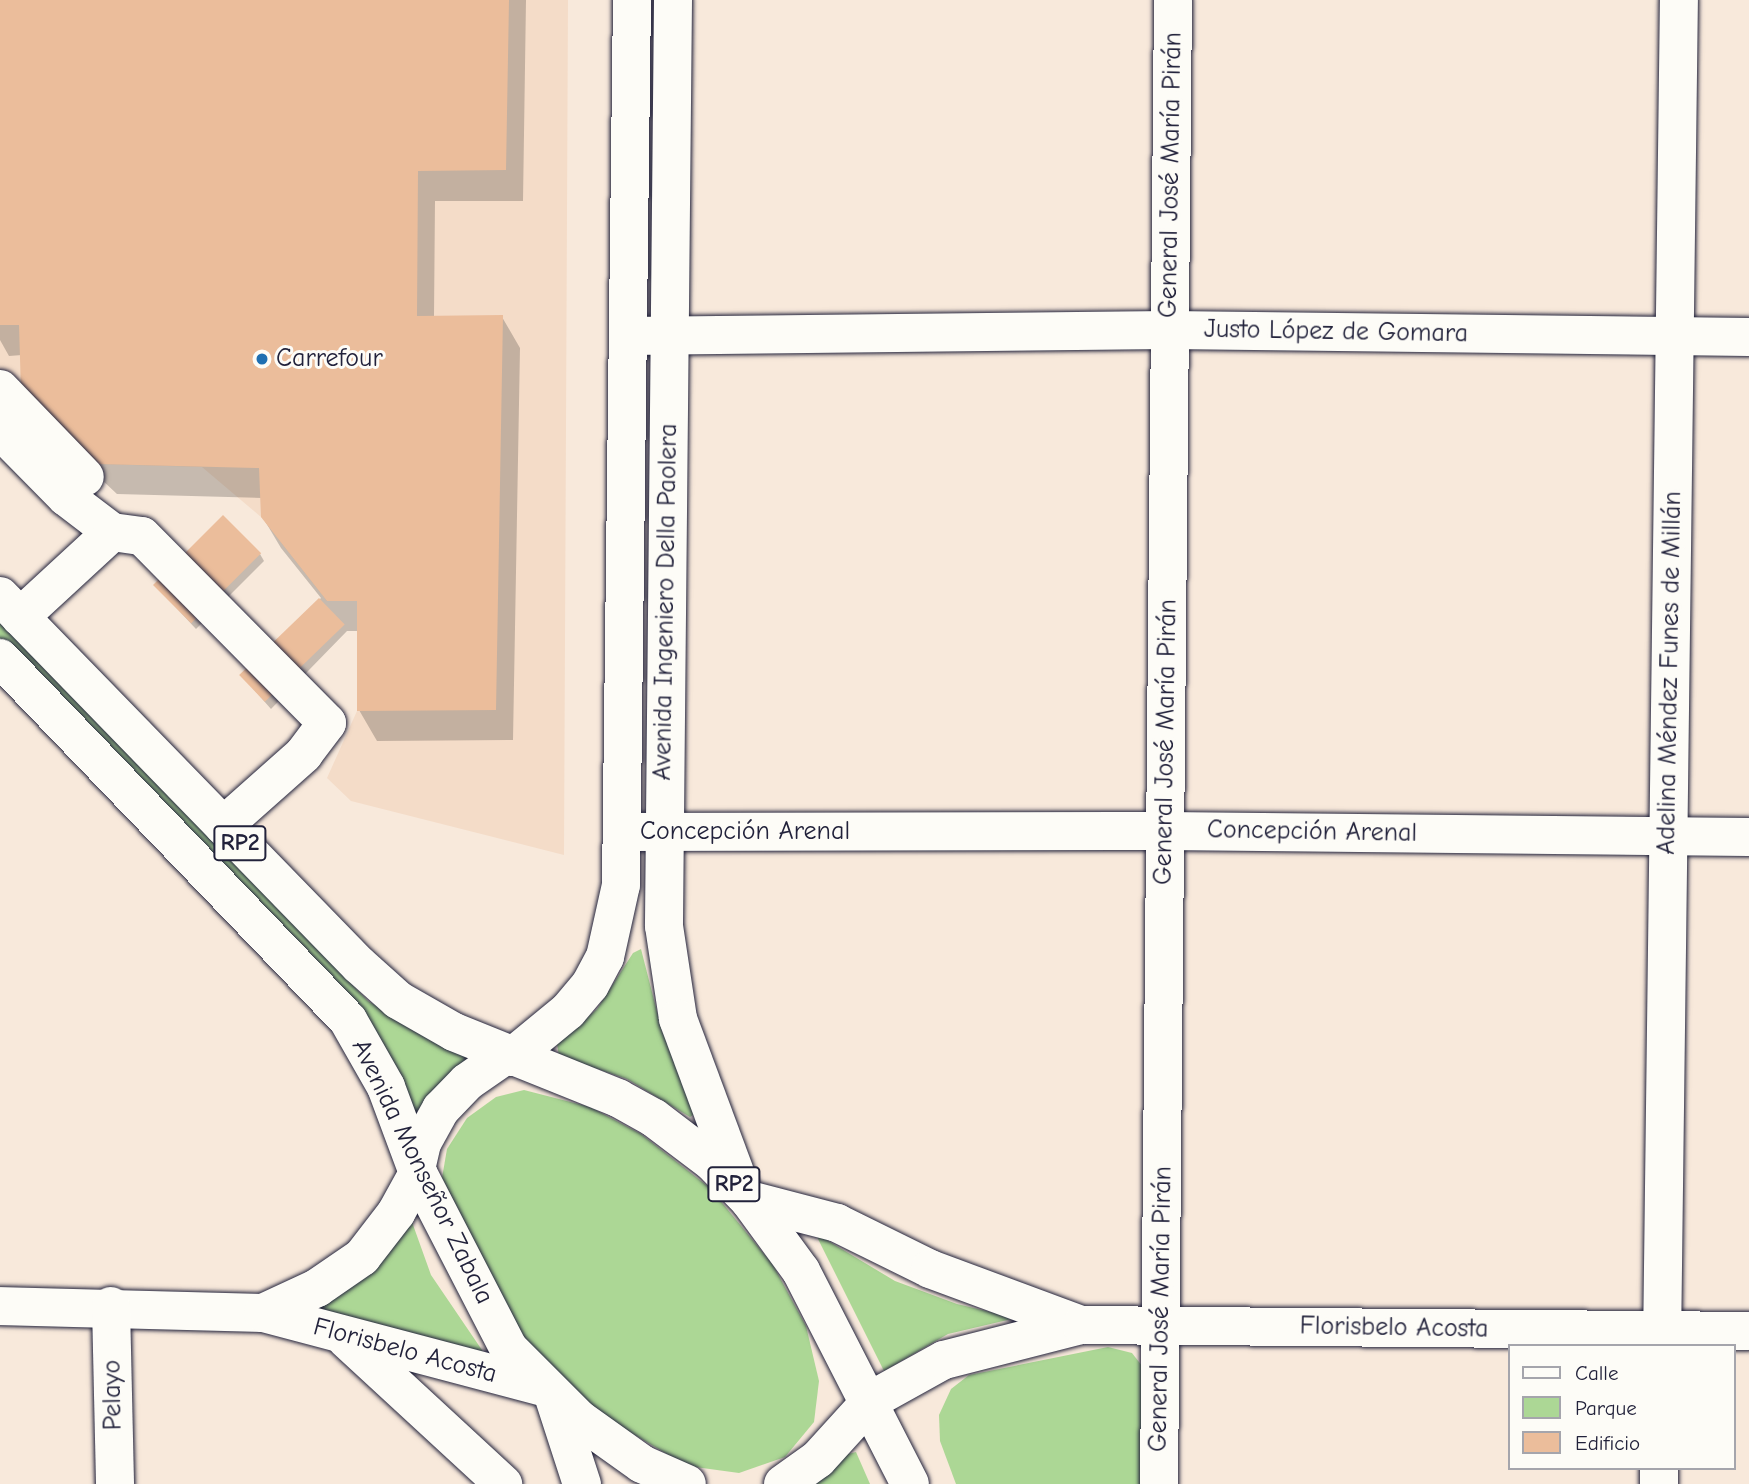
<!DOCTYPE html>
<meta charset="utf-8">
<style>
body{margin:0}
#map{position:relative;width:1749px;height:1484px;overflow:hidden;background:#f8e9db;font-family:"Comic Neue",sans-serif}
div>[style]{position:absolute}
.built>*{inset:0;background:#f4dcc8}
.green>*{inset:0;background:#acd795}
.shadow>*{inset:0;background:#0003}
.building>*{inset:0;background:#ebbd9b;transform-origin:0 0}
.roads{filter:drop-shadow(0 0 2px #22223b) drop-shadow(0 0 2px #22223b)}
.minor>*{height:38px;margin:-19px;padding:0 19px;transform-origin:19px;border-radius:19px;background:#fdfcf7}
.major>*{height:38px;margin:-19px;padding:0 19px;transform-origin:19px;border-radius:19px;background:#fdfcf7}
.highway>*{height:38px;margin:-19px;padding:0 19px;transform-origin:19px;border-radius:19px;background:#fdfcf7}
.dots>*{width:19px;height:19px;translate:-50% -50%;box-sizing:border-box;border:4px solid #fdfcf7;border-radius:50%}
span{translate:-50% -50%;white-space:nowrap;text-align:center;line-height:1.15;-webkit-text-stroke:6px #fdfcf7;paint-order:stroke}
.shield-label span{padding:2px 5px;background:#fdfcf7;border:2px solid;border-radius:5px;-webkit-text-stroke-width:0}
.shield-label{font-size:24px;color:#22223b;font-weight:700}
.street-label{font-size:26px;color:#22223b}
.poi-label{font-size:26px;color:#22223b}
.left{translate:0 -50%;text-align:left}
.legend{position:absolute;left:1508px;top:1344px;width:228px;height:126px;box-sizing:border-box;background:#fdfcf7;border:2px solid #a5a5ac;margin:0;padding:9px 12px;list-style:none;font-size:21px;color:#22223b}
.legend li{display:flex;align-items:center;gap:14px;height:35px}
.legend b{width:35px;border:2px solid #a5a5ac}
</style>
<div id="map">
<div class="built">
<div style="clip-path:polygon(0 0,568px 0,564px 855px,351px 801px,327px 778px,357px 711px,357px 601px,327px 601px,261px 517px,202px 467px,97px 464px,0 447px)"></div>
</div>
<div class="green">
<div style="clip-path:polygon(0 621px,368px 1001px,468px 1058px,417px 1115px,359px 1008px,0 639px)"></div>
<div style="clip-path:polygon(641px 949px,662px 1031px,699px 1111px,690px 1117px,627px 1079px,559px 1056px,557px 1044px,597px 1009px,633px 953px)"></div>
<div style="clip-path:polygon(524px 1090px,590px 1107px,641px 1134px,710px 1188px,773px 1265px,806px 1326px,819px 1381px,814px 1422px,785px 1457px,739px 1473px,695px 1467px,672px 1457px,601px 1415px,524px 1339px,442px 1178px,447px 1149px,467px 1118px,496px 1097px)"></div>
<div style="clip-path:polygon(412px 1222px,431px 1275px,484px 1353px,302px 1312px)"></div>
<div style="clip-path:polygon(815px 1233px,895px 1281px,957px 1304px,1016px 1318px,948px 1334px,884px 1371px)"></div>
<div style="clip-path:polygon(1108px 1347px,1132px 1353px,1146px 1371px,1146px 1484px,956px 1484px,940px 1441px,939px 1415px,951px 1389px,969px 1375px)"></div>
<div style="clip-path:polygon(856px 1452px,870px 1484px,816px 1484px,844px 1455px)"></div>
</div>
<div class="shadow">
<div style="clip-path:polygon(0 0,526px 0,523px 201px,435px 201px,434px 317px,502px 317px,520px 348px,513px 740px,377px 741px,359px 710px,359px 631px,347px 631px,271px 709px,242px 676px,321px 598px,281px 548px,262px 516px,262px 498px,117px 494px,41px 423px,22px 355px,9px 356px,0 340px)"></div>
<div style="clip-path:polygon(260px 554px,264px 561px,196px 629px,155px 585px)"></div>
</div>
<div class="building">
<div style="clip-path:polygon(0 0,509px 0,506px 170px,418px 171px,417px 316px,503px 315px,496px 710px,357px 711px,357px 601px,327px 601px,261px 517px,259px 468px,97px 464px,21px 392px,19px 325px,0 325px)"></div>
<div style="left:223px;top:515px;width:54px;height:99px;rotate:45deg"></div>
<div style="left:319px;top:598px;width:37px;height:111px;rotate:46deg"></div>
</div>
<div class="roads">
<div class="minor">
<div style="left:629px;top:336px;width:541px;rotate:-0.64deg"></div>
<div style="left:1170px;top:330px;width:579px;rotate:0.69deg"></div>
<div style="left:0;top:389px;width:122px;rotate:46deg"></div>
<div style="left:0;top:430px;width:94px;rotate:45.4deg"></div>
<div style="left:66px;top:497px;width:58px;rotate:37.3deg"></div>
<div style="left:20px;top:617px;width:125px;rotate:-42.7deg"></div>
<div style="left:112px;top:532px;width:30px;rotate:8deg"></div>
<div style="left:142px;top:536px;width:263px;rotate:45.3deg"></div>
<div style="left:327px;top:723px;width:39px;rotate:127deg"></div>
<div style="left:304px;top:754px;width:108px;rotate:138.4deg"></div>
<div style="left:624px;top:832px;width:541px;rotate:-0.11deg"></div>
<div style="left:1165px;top:831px;width:584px;rotate:0.59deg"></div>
<div style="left:749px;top:1200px;width:91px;rotate:14.6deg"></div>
<div style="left:837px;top:1223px;width:104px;rotate:26.3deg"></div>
<div style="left:930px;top:1269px;width:161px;rotate:20.3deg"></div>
<div style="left:0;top:1306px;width:263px;rotate:1.5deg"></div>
<div style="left:263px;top:1313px;width:293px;rotate:14.8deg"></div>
<div style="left:111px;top:1306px;width:178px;rotate:88.7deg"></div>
<div style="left:263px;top:1313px;width:60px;rotate:-24.8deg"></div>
<div style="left:317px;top:1288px;width:55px;rotate:-34.6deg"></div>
<div style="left:362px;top:1257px;width:56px;rotate:-52.3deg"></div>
<div style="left:396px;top:1213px;width:46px;rotate:-61.2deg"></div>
<div style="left:346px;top:1339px;width:214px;rotate:42.7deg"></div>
<div style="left:1662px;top:1346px;width:1346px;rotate:-89.28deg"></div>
<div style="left:866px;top:1403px;width:89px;rotate:-28.9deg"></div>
<div style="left:944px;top:1360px;width:141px;rotate:-14.3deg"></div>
<div style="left:1081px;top:1325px;width:668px;rotate:0.51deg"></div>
<div style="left:1159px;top:1484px;width:1484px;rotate:-89.46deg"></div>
<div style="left:1659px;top:1484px;width:16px;rotate:-90deg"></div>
</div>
<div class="major">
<div style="left:673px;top:0;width:926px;rotate:90.56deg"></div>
<div style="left:664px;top:926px;width:94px;rotate:81.4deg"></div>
<div style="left:678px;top:1019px;width:184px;rotate:69.6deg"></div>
<div style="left:512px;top:1057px;width:72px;rotate:-39.4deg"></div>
<div style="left:568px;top:1011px;width:34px;rotate:-50deg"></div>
<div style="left:590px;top:985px;width:32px;rotate:-62deg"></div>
<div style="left:605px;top:957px;width:74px;rotate:-77.5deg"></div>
<div style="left:621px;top:885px;width:885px;rotate:-89.29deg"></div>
<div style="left:553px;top:1395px;width:94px;rotate:72deg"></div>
</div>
<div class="highway">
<div style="left:0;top:596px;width:515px;rotate:45.79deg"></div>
<div style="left:359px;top:965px;width:52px;rotate:41.9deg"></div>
<div style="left:398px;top:1000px;width:64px;rotate:29.7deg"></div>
<div style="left:454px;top:1032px;width:177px;rotate:21.9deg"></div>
<div style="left:618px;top:1098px;width:41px;rotate:29.1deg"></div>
<div style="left:654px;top:1118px;width:73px;rotate:37.2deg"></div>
<div style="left:712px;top:1162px;width:53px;rotate:45.8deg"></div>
<div style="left:749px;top:1200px;width:88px;rotate:53.8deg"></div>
<div style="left:801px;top:1271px;width:239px;rotate:62.9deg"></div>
<div style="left:0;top:658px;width:502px;rotate:46.13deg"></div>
<div style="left:348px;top:1020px;width:77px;rotate:60.4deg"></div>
<div style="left:386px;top:1087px;width:92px;rotate:69.6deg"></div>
<div style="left:418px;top:1173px;width:198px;rotate:62.7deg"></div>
<div style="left:509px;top:1349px;width:99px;rotate:45deg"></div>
<div style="left:579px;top:1419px;width:77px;rotate:35.5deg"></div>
<div style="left:642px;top:1464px;width:49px;rotate:24deg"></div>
<div style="left:417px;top:1165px;width:23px;rotate:-77deg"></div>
<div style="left:422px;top:1143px;width:39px;rotate:-61deg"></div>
<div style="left:441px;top:1109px;width:37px;rotate:-46deg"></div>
<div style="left:467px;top:1082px;width:47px;rotate:-34.7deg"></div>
<div style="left:783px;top:1484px;width:43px;rotate:-35.5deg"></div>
<div style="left:818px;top:1459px;width:73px;rotate:-47.8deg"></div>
</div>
</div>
<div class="dots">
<div style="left:262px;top:359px;background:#1f6fb2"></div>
</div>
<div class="shield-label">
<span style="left:240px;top:843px">RP2</span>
<span style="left:734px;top:1184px">RP2</span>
</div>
<div class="street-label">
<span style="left:1171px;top:175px;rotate:-89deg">General José María Pirán</span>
<span style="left:1336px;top:332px;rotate:1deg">Justo López de Gomara</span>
<span style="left:666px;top:602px;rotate:-89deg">Avenida Ingeniero Della Paolera</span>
<span style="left:1670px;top:673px;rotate:-89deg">Adelina Méndez Funes de Millán</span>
<span style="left:1166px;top:742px;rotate:-89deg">General José María Pirán</span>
<span style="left:745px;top:832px">Concepción Arenal</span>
<span style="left:1312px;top:832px;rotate:1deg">Concepción Arenal</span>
<span style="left:422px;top:1172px;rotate:64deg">Avenida Monseñor Zabala</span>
<span style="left:1161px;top:1309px;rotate:-89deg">General José María Pirán</span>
<span style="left:1394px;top:1328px;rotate:1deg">Florisbelo Acosta</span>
<span style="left:405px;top:1351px;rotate:15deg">Florisbelo Acosta</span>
<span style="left:113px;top:1395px;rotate:-91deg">Pelayo</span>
</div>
<div class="poi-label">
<span class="left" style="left:276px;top:359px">Carrefour</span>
</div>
<ul class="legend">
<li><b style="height:9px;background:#fdfcf7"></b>Calle</li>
<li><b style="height:19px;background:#acd795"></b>Parque</li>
<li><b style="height:19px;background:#ebbd9b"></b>Edificio</li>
</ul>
</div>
